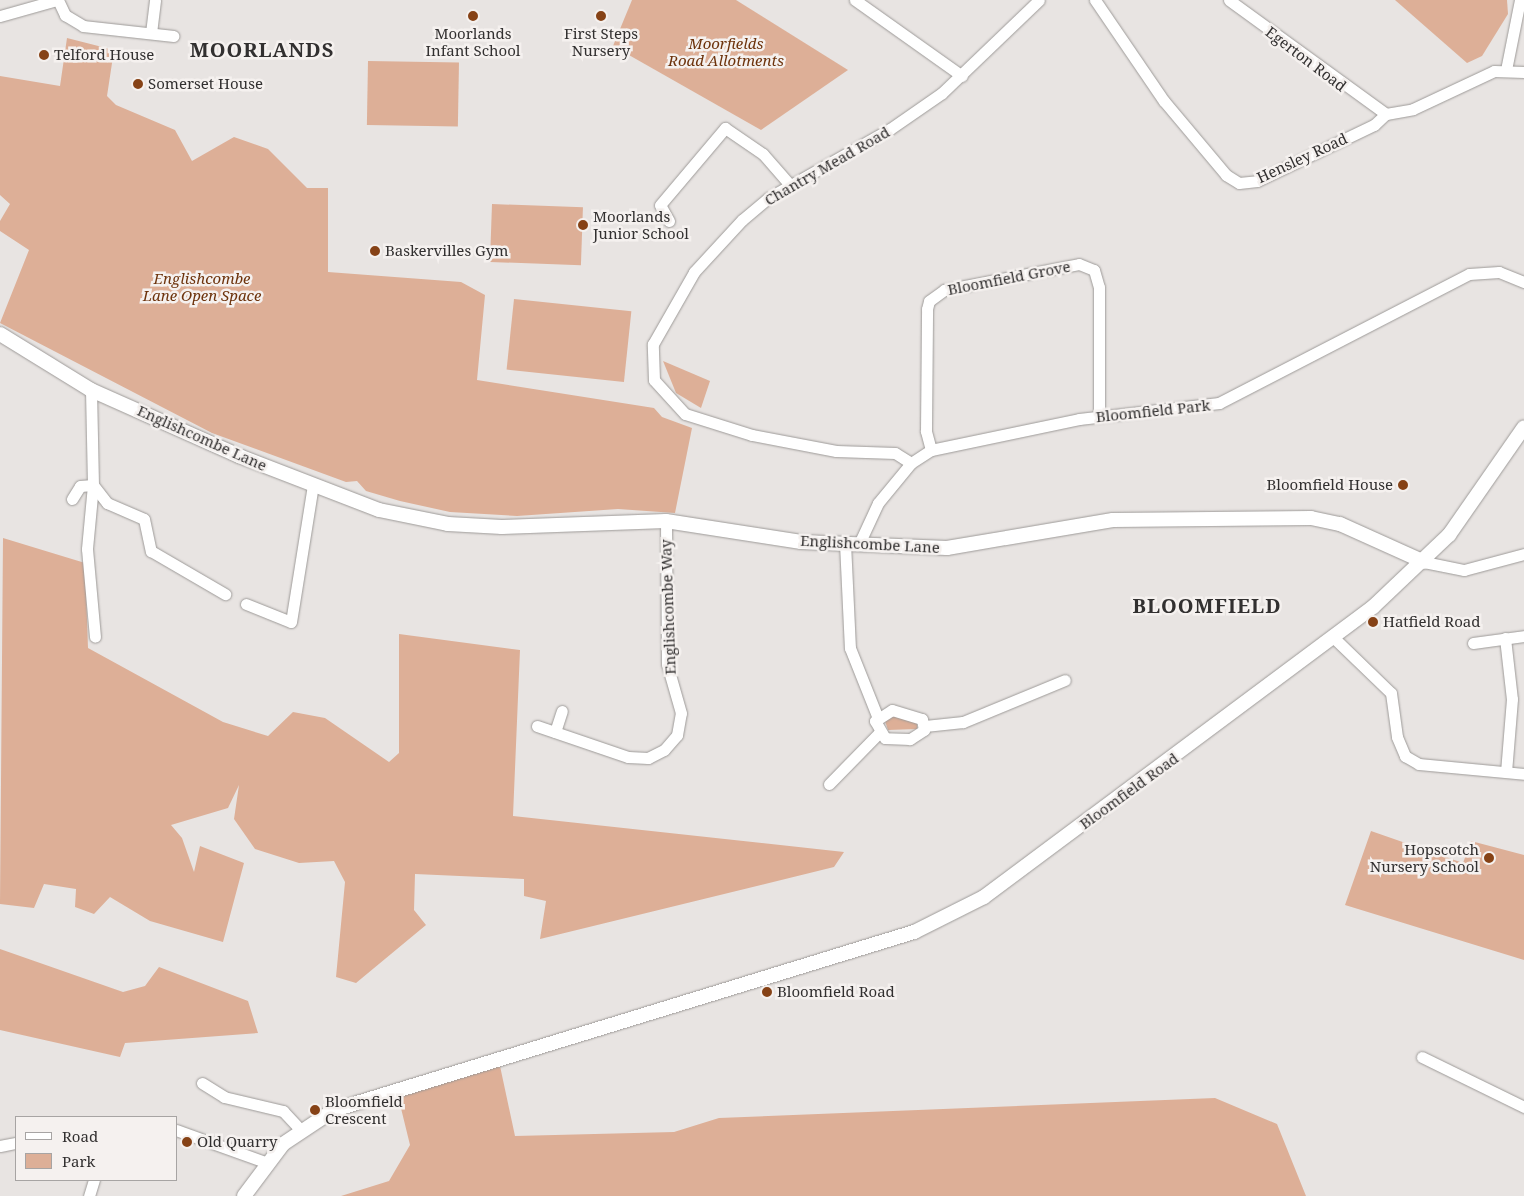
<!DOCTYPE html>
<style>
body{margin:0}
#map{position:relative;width:1524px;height:1196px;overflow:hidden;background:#e8e4e2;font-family:"Noto Serif",serif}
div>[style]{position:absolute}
.green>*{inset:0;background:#ddaf97;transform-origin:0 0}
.roads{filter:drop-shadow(0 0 1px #9d9a98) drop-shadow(0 0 1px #9d9a98)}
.minor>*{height:11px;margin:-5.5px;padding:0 5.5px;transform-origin:5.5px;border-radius:5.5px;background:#fff}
.tertiary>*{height:14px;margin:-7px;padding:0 7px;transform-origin:7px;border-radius:7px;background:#fff}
.dots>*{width:14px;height:14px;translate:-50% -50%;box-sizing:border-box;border:2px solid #f5f1ef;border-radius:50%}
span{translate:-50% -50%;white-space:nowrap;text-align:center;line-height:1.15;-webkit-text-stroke:5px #f5f1ef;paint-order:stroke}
.poi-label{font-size:15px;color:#323030}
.left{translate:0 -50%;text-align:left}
.right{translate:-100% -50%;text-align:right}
.park-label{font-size:15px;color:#6d330c;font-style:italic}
.street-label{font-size:15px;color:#323030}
.district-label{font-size:20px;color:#323030;font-weight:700;letter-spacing:1px}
.legend{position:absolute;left:15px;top:1116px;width:162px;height:65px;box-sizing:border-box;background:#f5f1ef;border:1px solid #a7a4a3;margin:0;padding:6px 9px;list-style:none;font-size:15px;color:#323030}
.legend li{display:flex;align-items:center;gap:10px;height:25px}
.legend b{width:25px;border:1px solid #a7a4a3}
</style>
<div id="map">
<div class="green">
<div style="clip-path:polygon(632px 0,736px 0,848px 70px,761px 130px,613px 46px)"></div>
<div style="clip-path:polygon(1395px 0,1507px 0,1508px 14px,1482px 56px,1467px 63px)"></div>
<div style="clip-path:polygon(67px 38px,114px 50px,107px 96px,116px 105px,175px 130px,192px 161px,234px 137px,268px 149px,307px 188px,328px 188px,328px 272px,461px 282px,485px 295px,477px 380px,654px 408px,662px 417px,692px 428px,675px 513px,618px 509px,517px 516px,450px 512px,400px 501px,366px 491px,357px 481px,346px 482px,212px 433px,0 323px,29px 250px,0 231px,0 221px,10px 204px,0 195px,0 76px,60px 86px)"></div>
<div style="left:368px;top:61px;width:91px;height:64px;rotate:1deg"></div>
<div style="left:492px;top:204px;width:91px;height:58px;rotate:2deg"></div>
<div style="left:514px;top:299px;width:118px;height:71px;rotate:6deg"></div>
<div style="clip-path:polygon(663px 361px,710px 381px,701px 408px,676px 393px)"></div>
<div style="clip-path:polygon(3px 538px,85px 563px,88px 648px,223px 722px,268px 736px,293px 712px,325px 718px,389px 762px,399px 753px,399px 634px,520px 650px,513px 816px,844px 852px,834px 867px,540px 939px,546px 901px,524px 896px,524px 879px,415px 874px,414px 910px,426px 925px,356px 983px,336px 977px,345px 882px,334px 861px,299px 863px,255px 849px,234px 819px,239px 785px,228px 808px,171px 825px,182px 838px,194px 872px,200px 846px,244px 863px,223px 942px,150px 921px,110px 897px,94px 914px,75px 907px,76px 889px,44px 884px,34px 908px,0 904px)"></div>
<div style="clip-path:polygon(893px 715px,917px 721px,917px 729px,888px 730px,885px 721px)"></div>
<div style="clip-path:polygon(1371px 831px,1463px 863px,1471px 841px,1524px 855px,1524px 960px,1345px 905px)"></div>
<div style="clip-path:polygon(0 949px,123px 992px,145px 986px,159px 967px,248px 1001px,258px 1033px,125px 1043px,120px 1057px,0 1030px)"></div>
<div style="clip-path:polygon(500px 1066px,515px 1136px,674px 1132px,719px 1118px,1215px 1098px,1277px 1124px,1306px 1196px,341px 1196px,389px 1181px,410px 1145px,398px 1096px)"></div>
</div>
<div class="roads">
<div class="minor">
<div style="left:58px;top:0;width:17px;rotate:65deg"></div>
<div style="left:65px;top:15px;width:21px;rotate:31deg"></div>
<div style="left:83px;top:26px;width:91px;rotate:6.3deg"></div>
<div style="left:855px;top:0;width:131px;rotate:35.4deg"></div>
<div style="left:1095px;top:0;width:122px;rotate:55.7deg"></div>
<div style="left:1164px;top:101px;width:97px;rotate:50deg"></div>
<div style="left:1226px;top:175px;width:15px;rotate:32deg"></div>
<div style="left:1239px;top:183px;width:18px;rotate:-6deg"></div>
<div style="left:1257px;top:181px;width:130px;rotate:-25.6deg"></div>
<div style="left:1374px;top:125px;width:16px;rotate:-43deg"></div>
<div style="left:1386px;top:114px;width:27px;rotate:-10deg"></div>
<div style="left:1413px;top:109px;width:89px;rotate:-25.1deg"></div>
<div style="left:1494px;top:71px;width:30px;rotate:2deg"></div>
<div style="left:1229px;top:0;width:194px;rotate:36deg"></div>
<div style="left:0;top:16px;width:59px;rotate:-15.7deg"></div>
<div style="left:151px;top:33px;width:33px;rotate:-83deg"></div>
<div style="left:1506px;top:70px;width:71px;rotate:-78.7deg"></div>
<div style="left:669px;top:221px;width:18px;rotate:-119deg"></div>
<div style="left:660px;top:205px;width:101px;rotate:-49.8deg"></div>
<div style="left:725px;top:128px;width:46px;rotate:34.4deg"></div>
<div style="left:763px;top:154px;width:41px;rotate:48.9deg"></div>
<div style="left:91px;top:390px;width:95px;rotate:88.8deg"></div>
<div style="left:93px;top:485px;width:64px;rotate:95.4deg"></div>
<div style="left:87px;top:549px;width:88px;rotate:84.8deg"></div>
<div style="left:931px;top:450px;width:20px;rotate:-105deg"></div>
<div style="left:926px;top:431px;width:122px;rotate:-89.5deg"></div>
<div style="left:927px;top:309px;width:8px;rotate:-76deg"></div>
<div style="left:929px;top:301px;width:19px;rotate:-36deg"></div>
<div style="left:944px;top:290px;width:137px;rotate:-10.9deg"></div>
<div style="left:1079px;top:264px;width:16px;rotate:22deg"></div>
<div style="left:1094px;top:270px;width:18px;rotate:74deg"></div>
<div style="left:1099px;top:287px;width:129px;rotate:90deg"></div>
<div style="left:911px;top:463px;width:19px;rotate:-148deg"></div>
<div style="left:895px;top:453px;width:59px;rotate:-178.1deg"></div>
<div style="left:836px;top:451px;width:86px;rotate:-169.2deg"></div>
<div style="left:752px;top:435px;width:70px;rotate:-162.6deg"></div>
<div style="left:685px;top:414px;width:46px;rotate:-132.4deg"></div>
<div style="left:654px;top:380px;width:36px;rotate:-92deg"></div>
<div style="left:653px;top:344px;width:83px;rotate:-60.3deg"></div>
<div style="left:694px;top:272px;width:71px;rotate:-47.3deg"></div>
<div style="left:742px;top:220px;width:34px;rotate:-40deg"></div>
<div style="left:768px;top:198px;width:140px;rotate:-29.5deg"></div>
<div style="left:890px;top:129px;width:63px;rotate:-34.7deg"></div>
<div style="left:942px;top:93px;width:134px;rotate:-43.8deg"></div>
<div style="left:72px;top:499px;width:15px;rotate:-58deg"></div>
<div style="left:80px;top:486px;width:13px;rotate:-4deg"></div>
<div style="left:93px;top:485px;width:23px;rotate:52deg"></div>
<div style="left:107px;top:503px;width:40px;rotate:23.4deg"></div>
<div style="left:144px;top:519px;width:33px;rotate:78deg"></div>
<div style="left:151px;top:551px;width:86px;rotate:30.2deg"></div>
<div style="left:845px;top:543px;width:105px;rotate:87.3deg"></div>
<div style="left:850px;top:648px;width:73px;rotate:68.3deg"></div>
<div style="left:859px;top:544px;width:45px;rotate:-65.1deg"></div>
<div style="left:878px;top:503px;width:52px;rotate:-50.5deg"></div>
<div style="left:911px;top:463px;width:24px;rotate:-33deg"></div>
<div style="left:931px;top:450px;width:151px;rotate:-11.8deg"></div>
<div style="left:1079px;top:419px;width:141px;rotate:-6.5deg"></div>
<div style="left:1219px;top:403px;width:281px;rotate:-27.3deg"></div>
<div style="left:1469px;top:274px;width:30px;rotate:-4deg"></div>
<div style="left:1499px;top:272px;width:27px;rotate:22deg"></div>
<div style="left:1424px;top:562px;width:41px;rotate:11.3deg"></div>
<div style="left:1464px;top:570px;width:62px;rotate:-14.9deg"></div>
<div style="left:246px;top:604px;width:48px;rotate:21.8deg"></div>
<div style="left:291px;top:622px;width:139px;rotate:-80.9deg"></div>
<div style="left:1334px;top:638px;width:79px;rotate:44deg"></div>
<div style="left:1391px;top:693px;width:44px;rotate:82.2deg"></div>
<div style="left:1397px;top:737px;width:21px;rotate:67deg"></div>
<div style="left:1405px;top:756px;width:16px;rotate:30deg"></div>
<div style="left:1419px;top:764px;width:105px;rotate:5.4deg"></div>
<div style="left:1505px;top:638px;width:61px;rotate:83.5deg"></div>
<div style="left:1512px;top:699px;width:73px;rotate:94.7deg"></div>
<div style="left:1473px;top:643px;width:51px;rotate:-7.8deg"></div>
<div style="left:892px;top:710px;width:31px;rotate:17deg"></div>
<div style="left:922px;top:719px;width:11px;rotate:80deg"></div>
<div style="left:924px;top:730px;width:17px;rotate:147deg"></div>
<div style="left:910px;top:739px;width:25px;rotate:-178deg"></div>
<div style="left:885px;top:738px;width:20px;rotate:-120deg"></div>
<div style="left:875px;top:721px;width:20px;rotate:-33deg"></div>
<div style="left:537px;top:726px;width:96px;rotate:18.8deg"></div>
<div style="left:628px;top:757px;width:20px;rotate:3deg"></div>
<div style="left:648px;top:758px;width:18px;rotate:-27deg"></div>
<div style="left:664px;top:750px;width:20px;rotate:-49deg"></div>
<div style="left:677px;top:735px;width:22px;rotate:-80deg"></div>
<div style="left:681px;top:713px;width:51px;rotate:-105.9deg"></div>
<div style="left:667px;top:664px;width:143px;rotate:-90.4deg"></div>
<div style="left:925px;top:726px;width:38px;rotate:-6deg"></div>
<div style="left:963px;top:722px;width:110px;rotate:-22.4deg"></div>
<div style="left:555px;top:732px;width:22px;rotate:-72deg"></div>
<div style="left:829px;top:784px;width:71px;rotate:-45.6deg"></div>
<div style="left:1422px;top:1057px;width:114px;rotate:26.1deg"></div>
<div style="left:202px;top:1083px;width:26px;rotate:32deg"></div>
<div style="left:224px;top:1097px;width:61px;rotate:13.3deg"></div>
<div style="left:283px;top:1111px;width:25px;rotate:47deg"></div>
<div style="left:176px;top:1130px;width:95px;rotate:19.8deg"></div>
<div style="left:0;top:1146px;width:16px;rotate:-11deg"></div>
<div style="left:89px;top:1196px;width:17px;rotate:-73deg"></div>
</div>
<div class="tertiary">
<div style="left:0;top:334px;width:107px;rotate:31.6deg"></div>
<div style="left:91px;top:390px;width:162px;rotate:24deg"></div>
<div style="left:239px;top:456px;width:150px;rotate:21.1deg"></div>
<div style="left:379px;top:510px;width:70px;rotate:11.5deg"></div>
<div style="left:448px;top:524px;width:54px;rotate:3.2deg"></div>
<div style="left:502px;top:527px;width:164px;rotate:-2.1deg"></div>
<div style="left:666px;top:521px;width:137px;rotate:8.8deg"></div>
<div style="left:801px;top:542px;width:146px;rotate:2.4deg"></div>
<div style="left:947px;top:548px;width:168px;rotate:-9.6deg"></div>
<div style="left:1113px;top:520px;width:198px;rotate:-0.6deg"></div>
<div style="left:1311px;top:518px;width:30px;rotate:12deg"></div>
<div style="left:1340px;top:524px;width:92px;rotate:24.3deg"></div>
<div style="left:244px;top:1196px;width:65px;rotate:-53.1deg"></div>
<div style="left:283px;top:1144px;width:61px;rotate:-33.7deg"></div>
<div style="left:334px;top:1110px;width:607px;rotate:-17.06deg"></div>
<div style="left:914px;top:932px;width:78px;rotate:-26.6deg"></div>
<div style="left:984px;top:897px;width:485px;rotate:-36.7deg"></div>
<div style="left:1373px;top:607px;width:105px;rotate:-43.5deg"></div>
<div style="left:1449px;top:535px;width:131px;rotate:-55.2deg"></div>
</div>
</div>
<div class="dots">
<div style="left:473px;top:16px;background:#864216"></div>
<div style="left:601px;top:16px;background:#864216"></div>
<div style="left:44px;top:55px;background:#864216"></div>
<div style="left:138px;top:84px;background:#864216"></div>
<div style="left:583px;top:225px;background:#864216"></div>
<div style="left:375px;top:251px;background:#864216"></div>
<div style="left:1403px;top:485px;background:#864216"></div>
<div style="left:1373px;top:622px;background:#864216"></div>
<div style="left:1489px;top:858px;background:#864216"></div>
<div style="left:767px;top:992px;background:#864216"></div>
<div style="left:315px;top:1110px;background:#864216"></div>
<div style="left:187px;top:1142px;background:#864216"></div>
</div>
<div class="poi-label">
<span style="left:473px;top:42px">Moorlands<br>Infant School</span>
<span style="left:601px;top:42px">First Steps<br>Nursery</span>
<span class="left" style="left:54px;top:55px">Telford House</span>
<span class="left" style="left:148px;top:84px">Somerset House</span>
<span class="left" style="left:593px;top:225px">Moorlands<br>Junior School</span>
<span class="left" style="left:385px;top:251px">Baskervilles Gym</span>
<span class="right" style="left:1393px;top:485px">Bloomfield House</span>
<span class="left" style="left:1383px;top:622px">Hatfield Road</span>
<span class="right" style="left:1479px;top:858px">Hopscotch<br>Nursery School</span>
<span class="left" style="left:777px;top:992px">Bloomfield Road</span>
<span class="left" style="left:325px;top:1110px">Bloomfield<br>Crescent</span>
<span class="left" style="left:197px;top:1142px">Old Quarry</span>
</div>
<div class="park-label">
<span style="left:726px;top:52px">Moorfields<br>Road Allotments</span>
<span style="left:202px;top:287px">Englishcombe<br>Lane Open Space</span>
</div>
<div class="street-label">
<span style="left:1306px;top:59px;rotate:37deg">Egerton Road</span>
<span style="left:1302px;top:158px;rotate:-25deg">Hensley Road</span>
<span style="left:827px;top:166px;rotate:-30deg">Chantry Mead Road</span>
<span style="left:1009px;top:278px;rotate:-11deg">Bloomfield Grove</span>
<span style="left:1153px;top:411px;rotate:-6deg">Bloomfield Park</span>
<span style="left:202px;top:438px;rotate:24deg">Englishcombe Lane</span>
<span style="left:870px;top:544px;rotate:3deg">Englishcombe Lane</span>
<span style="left:668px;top:607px;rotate:-92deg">Englishcombe Way</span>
<span style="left:1129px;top:791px;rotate:-36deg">Bloomfield Road</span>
</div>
<div class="district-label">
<span style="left:262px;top:49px">MOORLANDS</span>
<span style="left:1207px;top:605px">BLOOMFIELD</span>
</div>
<ul class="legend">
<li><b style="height:6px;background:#fff"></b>Road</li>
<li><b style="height:14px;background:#ddaf97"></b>Park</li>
</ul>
</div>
